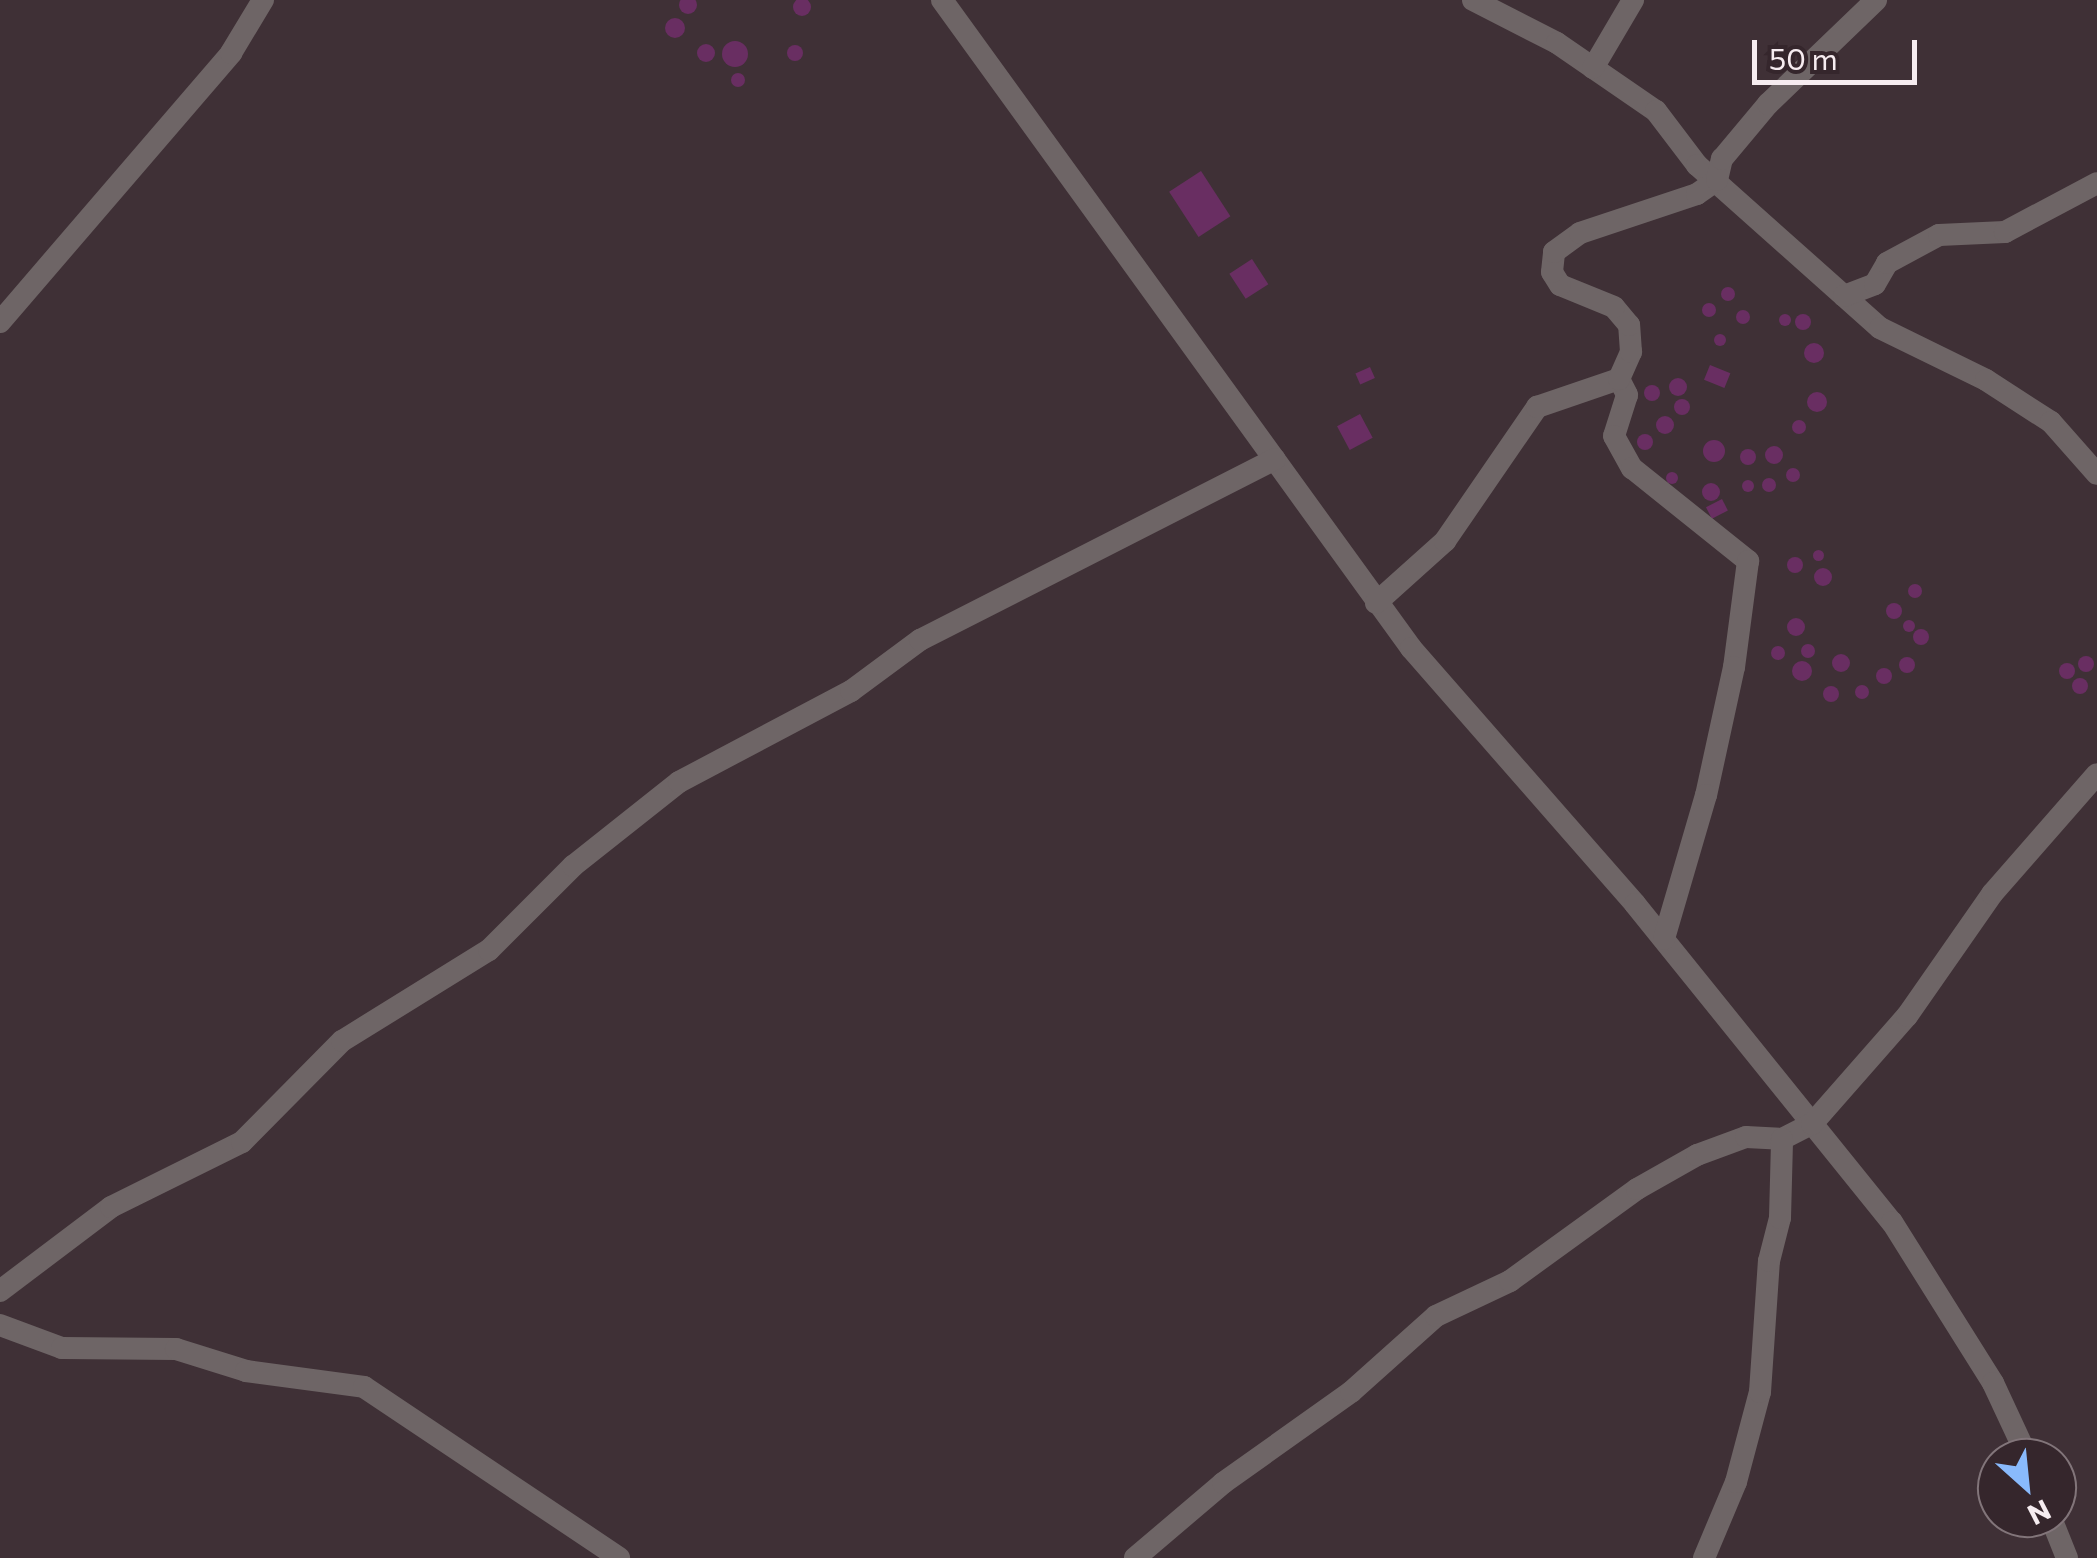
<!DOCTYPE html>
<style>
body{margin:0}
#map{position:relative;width:2097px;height:1558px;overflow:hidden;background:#3f3036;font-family:Commissioner,sans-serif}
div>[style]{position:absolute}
.building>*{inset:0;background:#692e62;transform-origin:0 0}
.round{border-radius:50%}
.minor>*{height:22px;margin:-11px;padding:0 11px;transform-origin:11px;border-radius:11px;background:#6e6566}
span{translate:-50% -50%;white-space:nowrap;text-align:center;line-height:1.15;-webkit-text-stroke:10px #35262c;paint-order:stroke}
.north{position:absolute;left:1977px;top:1438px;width:100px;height:100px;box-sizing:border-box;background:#35262c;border:2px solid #82757a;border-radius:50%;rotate:153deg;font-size:28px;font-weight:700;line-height:40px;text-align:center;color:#f6ecf0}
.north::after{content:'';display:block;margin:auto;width:35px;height:45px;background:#89bafc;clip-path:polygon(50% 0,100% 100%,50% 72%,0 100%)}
.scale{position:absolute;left:1752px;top:40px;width:165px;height:45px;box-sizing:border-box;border:5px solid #f6ecf0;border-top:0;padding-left:12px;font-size:30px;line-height:35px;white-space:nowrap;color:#f6ecf0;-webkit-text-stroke:8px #35262c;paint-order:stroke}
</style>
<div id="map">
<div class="building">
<div class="round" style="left:679px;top:-4px;width:18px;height:18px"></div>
<div class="round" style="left:793px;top:-2px;width:18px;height:18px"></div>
<div class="round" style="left:665px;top:18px;width:20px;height:20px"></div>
<div class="round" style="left:722px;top:41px;width:26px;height:26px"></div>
<div class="round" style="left:697px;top:44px;width:18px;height:18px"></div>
<div class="round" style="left:787px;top:45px;width:16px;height:16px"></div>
<div class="round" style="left:731px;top:73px;width:14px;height:14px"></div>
<div style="left:1201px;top:171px;width:54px;height:38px;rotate:57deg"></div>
<div style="left:1252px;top:259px;width:30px;height:27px;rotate:57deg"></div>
<div class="round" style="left:1721px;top:287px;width:14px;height:14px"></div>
<div class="round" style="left:1702px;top:303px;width:14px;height:14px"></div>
<div class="round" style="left:1736px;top:310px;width:14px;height:14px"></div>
<div class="round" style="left:1779px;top:314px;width:12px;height:12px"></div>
<div class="round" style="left:1795px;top:314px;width:16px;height:16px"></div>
<div class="round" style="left:1714px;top:334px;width:12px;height:12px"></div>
<div class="round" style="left:1804px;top:343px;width:20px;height:20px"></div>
<div style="left:1710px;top:365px;width:22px;height:16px;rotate:22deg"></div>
<div style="left:1370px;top:367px;width:12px;height:16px;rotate:66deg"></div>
<div class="round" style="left:1669px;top:378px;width:18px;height:18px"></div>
<div class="round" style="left:1644px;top:385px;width:16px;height:16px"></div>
<div class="round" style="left:1807px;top:392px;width:20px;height:20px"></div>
<div class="round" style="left:1674px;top:399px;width:16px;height:16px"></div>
<div style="left:1360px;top:414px;width:27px;height:26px;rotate:62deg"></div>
<div class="round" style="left:1656px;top:416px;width:18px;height:18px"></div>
<div class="round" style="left:1792px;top:420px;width:14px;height:14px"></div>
<div class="round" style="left:1637px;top:434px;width:16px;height:16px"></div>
<div class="round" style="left:1703px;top:440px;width:22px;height:22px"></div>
<div class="round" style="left:1765px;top:446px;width:18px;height:18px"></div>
<div class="round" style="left:1740px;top:449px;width:16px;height:16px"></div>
<div class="round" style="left:1786px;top:468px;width:14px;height:14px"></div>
<div class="round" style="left:1666px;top:472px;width:12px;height:12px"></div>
<div class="round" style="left:1762px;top:478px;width:14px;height:14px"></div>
<div class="round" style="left:1742px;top:480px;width:12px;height:12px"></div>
<div class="round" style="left:1702px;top:483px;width:18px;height:18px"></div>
<div style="left:1722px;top:499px;width:13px;height:18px;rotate:63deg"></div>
<div class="round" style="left:1812.5px;top:549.5px;width:11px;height:11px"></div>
<div class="round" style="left:1787px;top:557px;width:16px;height:16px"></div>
<div class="round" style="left:1814px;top:568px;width:18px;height:18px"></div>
<div class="round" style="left:1908px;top:584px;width:14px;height:14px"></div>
<div class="round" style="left:1886px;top:603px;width:16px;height:16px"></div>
<div class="round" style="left:1787px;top:618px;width:18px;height:18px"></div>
<div class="round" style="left:1903px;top:620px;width:12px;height:12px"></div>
<div class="round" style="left:1913px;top:629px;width:16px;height:16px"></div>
<div class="round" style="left:1801px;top:644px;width:14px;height:14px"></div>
<div class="round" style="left:1771px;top:646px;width:14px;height:14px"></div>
<div class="round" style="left:1832px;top:654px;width:18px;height:18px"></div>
<div class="round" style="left:2078px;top:656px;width:16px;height:16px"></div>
<div class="round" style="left:1899px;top:657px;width:16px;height:16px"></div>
<div class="round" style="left:1792px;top:661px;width:20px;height:20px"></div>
<div class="round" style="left:2059px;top:663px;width:16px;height:16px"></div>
<div class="round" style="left:1876px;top:668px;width:16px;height:16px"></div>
<div class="round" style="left:2072px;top:678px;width:16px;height:16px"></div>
<div class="round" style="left:1855px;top:685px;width:14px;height:14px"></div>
<div class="round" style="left:1823px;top:686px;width:16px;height:16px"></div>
</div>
<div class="minor">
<div style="left:942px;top:0;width:800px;rotate:54.1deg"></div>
<div style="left:1411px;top:648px;width:340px;rotate:48.8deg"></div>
<div style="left:1635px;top:904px;width:409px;rotate:51.1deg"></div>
<div style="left:1892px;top:1222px;width:190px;rotate:57.9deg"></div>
<div style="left:1993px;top:1383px;width:83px;rotate:65deg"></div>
<div style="left:1473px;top:0;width:94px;rotate:27.1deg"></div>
<div style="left:1557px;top:43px;width:120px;rotate:34.5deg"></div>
<div style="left:1656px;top:111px;width:68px;rotate:52.8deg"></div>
<div style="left:1697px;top:165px;width:245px;rotate:41.7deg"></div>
<div style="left:1880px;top:328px;width:118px;rotate:26.1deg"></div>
<div style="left:1986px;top:380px;width:77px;rotate:32.9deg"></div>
<div style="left:2051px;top:422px;width:69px;rotate:48.5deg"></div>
<div style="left:1593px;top:68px;width:79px;rotate:-59.5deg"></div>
<div style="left:1844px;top:296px;width:33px;rotate:-21deg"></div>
<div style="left:1875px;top:284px;width:24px;rotate:-60deg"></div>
<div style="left:1887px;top:263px;width:59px;rotate:-28.3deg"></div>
<div style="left:1939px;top:235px;width:66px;rotate:-2.6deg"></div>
<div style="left:2005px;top:232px;width:104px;rotate:-28deg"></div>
<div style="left:0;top:322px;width:355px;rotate:-49.3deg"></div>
<div style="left:231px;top:53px;width:62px;rotate:-58.9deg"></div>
<div style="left:1619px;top:379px;width:18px;rotate:63deg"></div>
<div style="left:1627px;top:395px;width:43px;rotate:107.6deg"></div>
<div style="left:1614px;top:436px;width:37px;rotate:61deg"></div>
<div style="left:1632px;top:468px;width:149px;rotate:38.7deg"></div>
<div style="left:1748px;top:561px;width:107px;rotate:97.5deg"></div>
<div style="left:1734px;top:667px;width:131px;rotate:102.3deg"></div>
<div style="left:1706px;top:795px;width:150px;rotate:106.3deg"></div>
<div style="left:1376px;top:603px;width:93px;rotate:-41.9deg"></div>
<div style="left:1445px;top:541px;width:163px;rotate:-55.5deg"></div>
<div style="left:1537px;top:407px;width:87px;rotate:-18.9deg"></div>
<div style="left:1619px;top:379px;width:30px;rotate:-66deg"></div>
<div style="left:1631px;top:352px;width:27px;rotate:-94deg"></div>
<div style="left:1629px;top:325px;width:23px;rotate:-130deg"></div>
<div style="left:1614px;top:307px;width:58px;rotate:-157.8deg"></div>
<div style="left:1560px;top:285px;width:15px;rotate:-122deg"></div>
<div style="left:1552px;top:272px;width:20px;rotate:-84deg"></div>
<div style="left:1554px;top:252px;width:32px;rotate:-36deg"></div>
<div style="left:1580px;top:233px;width:123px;rotate:-18.4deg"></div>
<div style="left:1697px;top:194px;width:24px;rotate:-35deg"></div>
<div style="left:1717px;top:180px;width:22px;rotate:-77deg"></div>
<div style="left:1722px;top:159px;width:72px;rotate:-50.1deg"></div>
<div style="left:1768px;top:104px;width:150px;rotate:-43.9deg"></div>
<div style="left:0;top:1291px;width:139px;rotate:-37.1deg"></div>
<div style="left:111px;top:1207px;width:146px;rotate:-26.4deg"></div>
<div style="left:242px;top:1142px;width:142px;rotate:-45.3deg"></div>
<div style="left:342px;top:1041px;width:173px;rotate:-31.8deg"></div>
<div style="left:489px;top:950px;width:119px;rotate:-45deg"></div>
<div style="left:573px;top:866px;width:135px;rotate:-38.4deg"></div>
<div style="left:679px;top:782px;width:195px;rotate:-27.9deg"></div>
<div style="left:851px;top:691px;width:86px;rotate:-36.5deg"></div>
<div style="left:920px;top:640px;width:398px;rotate:-27deg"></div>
<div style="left:0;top:1325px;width:66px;rotate:20.4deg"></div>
<div style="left:62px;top:1348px;width:114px;rotate:0.5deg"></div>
<div style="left:176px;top:1349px;width:73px;rotate:17.4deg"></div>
<div style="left:246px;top:1371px;width:119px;rotate:7.7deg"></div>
<div style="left:364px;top:1387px;width:307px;rotate:33.8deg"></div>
<div style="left:2051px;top:1518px;width:43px;rotate:68.2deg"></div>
<div style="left:1135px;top:1558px;width:116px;rotate:-40.4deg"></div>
<div style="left:1223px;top:1483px;width:157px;rotate:-35.4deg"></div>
<div style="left:1351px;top:1392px;width:114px;rotate:-41.8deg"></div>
<div style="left:1436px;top:1316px;width:82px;rotate:-25.3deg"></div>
<div style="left:1510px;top:1281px;width:157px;rotate:-35.9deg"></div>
<div style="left:1637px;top:1189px;width:69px;rotate:-29.5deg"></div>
<div style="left:1697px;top:1155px;width:52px;rotate:-20.2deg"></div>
<div style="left:1746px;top:1137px;width:36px;rotate:3deg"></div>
<div style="left:1782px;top:1139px;width:34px;rotate:-27deg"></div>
<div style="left:1812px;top:1124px;width:144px;rotate:-48.7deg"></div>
<div style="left:1907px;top:1016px;width:149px;rotate:-55.1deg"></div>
<div style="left:1992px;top:894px;width:159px;rotate:-48.8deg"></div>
<div style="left:1704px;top:1558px;width:82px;rotate:-67.2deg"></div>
<div style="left:1736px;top:1482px;width:93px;rotate:-75.1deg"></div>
<div style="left:1760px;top:1392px;width:131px;rotate:-86.1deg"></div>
<div style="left:1769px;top:1261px;width:44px;rotate:-75.7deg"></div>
<div style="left:1780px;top:1218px;width:79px;rotate:-88.5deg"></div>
</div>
<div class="north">N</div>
<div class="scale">50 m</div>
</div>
